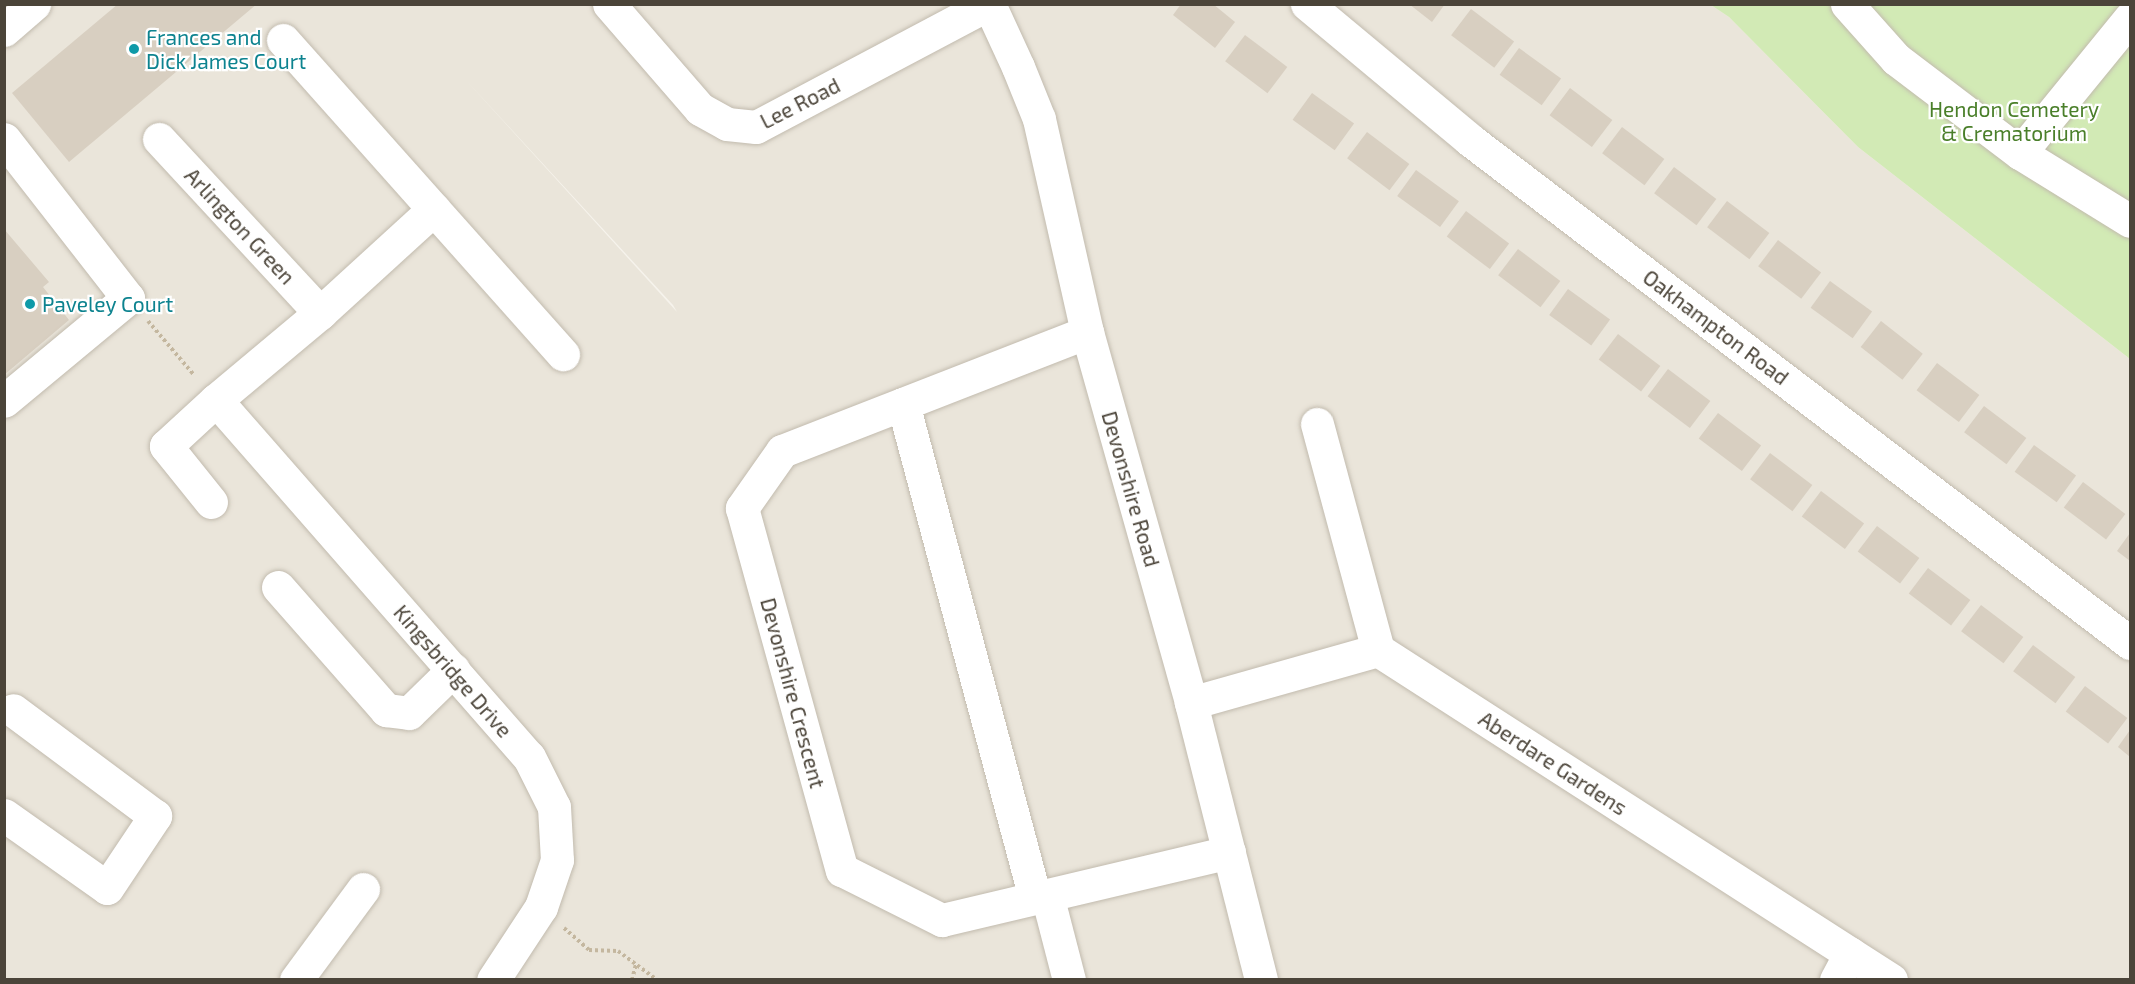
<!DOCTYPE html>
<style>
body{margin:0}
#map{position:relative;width:2135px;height:984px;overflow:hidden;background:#f6f3ec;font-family:"Exo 2",sans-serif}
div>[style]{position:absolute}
.residential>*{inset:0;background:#eae5da}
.green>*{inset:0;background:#d2eab5}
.building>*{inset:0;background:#d8cfc1;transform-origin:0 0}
.path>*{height:4px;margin-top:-2px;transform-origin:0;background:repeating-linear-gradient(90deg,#c4b79f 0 3px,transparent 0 6px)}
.roads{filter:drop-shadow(0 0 2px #c2bbae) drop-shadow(0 0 2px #c2bbae)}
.minor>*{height:33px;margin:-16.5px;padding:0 16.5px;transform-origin:16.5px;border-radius:16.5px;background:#fff}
.dots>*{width:16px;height:16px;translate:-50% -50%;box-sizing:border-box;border:3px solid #fff;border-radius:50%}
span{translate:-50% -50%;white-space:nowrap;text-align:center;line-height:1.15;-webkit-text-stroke:4.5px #fff;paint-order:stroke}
.culture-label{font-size:21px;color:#0d838f}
.left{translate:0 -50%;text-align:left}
.street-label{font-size:21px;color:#4b4439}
.park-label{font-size:21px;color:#4a7f2a}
.frame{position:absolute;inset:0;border:6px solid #4b4439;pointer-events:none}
</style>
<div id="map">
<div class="residential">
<div style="clip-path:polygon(evenodd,5px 5px,1711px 5px,1729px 17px,1858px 147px,2130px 359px,2130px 979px,5px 980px,5px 5px,464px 78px,673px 305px,677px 312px,464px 78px)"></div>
</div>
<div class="green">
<div style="clip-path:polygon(1711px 5px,2130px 5px,2130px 359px,1858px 147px,1729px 17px)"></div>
</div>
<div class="building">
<div style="clip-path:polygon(118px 4px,257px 4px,69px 162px,12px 93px)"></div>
<div style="clip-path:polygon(1181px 4px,1213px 4px,1235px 22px,1215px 48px,1173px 15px)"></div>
<div style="clip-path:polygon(1409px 4px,1445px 4px,1432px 22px)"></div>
<div style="left:1471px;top:9px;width:54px;height:33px;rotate:37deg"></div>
<div style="left:1245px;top:35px;width:53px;height:33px;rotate:37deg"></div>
<div style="left:1519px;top:48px;width:52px;height:33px;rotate:36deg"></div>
<div style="left:1570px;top:88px;width:53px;height:34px;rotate:37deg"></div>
<div style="left:1312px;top:93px;width:52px;height:33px;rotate:36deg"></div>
<div style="left:1622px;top:127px;width:53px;height:33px;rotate:37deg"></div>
<div style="left:1367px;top:132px;width:53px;height:33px;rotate:37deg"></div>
<div style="left:1674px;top:167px;width:53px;height:33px;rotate:37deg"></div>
<div style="left:1416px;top:170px;width:53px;height:32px;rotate:36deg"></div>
<div style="left:1727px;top:201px;width:53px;height:33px;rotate:37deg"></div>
<div style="left:1466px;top:211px;width:54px;height:32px;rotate:37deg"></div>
<div style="clip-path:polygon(4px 229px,49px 282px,43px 287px,69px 320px,4px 375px)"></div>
<div style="left:1778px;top:240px;width:54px;height:33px;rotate:37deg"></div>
<div style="left:1518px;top:249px;width:53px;height:33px;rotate:37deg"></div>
<div style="left:1830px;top:281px;width:52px;height:33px;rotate:36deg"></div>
<div style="left:1568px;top:289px;width:52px;height:32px;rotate:36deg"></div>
<div style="left:1881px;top:321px;width:53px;height:33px;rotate:38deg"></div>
<div style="left:1618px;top:334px;width:53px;height:32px;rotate:37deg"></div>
<div style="left:1937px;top:363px;width:53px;height:34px;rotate:37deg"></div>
<div style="left:1668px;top:369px;width:53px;height:34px;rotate:37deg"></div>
<div style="left:1984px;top:406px;width:53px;height:33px;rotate:37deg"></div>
<div style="left:1718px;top:413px;width:54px;height:32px;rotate:37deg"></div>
<div style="left:2034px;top:445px;width:52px;height:33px;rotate:36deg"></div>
<div style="left:1770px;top:453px;width:53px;height:33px;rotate:37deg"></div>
<div style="left:2083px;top:482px;width:53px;height:32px;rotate:37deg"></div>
<div style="left:1821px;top:491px;width:54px;height:32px;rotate:37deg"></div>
<div style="left:1877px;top:526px;width:53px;height:32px;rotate:37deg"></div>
<div style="clip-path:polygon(2130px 533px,2130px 561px,2117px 551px)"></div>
<div style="left:1928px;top:568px;width:53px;height:32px;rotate:37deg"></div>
<div style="left:1981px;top:605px;width:53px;height:33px;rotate:37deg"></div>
<div style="left:2033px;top:645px;width:53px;height:33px;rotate:37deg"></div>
<div style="left:2085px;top:686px;width:53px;height:32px;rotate:37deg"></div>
<div style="clip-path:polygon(2130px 730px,2130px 757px,2118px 747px)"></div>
</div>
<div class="path">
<div style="left:148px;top:321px;width:71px;rotate:49.6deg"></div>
<div style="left:564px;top:928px;width:33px;rotate:41deg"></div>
<div style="left:589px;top:950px;width:29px;rotate:2deg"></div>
<div style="left:618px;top:951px;width:49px;rotate:36.6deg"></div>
<div style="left:632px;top:980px;width:16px;rotate:-76deg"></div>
</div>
<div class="roads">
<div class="minor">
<div style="left:609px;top:4px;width:139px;rotate:49.1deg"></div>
<div style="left:700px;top:109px;width:31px;rotate:29deg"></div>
<div style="left:727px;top:124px;width:29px;rotate:6deg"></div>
<div style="left:756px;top:127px;width:263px;rotate:-27.9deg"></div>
<div style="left:989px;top:4px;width:69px;rotate:65.3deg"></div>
<div style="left:1018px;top:67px;width:56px;rotate:68deg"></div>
<div style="left:1039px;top:119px;width:218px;rotate:77.3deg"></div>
<div style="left:1087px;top:332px;width:385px;rotate:74.3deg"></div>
<div style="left:1191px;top:703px;width:286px;rotate:75.8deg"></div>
<div style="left:1307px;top:4px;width:212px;rotate:39.8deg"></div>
<div style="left:1470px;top:140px;width:830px;rotate:37.31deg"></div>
<div style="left:1847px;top:4px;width:74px;rotate:48.3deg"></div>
<div style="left:1896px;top:59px;width:156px;rotate:37.2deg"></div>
<div style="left:2130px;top:18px;width:174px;rotate:129.2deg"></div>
<div style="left:2020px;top:153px;width:129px;rotate:31.7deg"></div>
<div style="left:4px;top:30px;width:40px;rotate:-41deg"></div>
<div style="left:283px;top:40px;width:421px;rotate:48.3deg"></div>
<div style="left:4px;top:139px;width:202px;rotate:52.1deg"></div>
<div style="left:128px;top:298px;width:161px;rotate:140.3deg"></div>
<div style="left:159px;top:139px;width:237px;rotate:47.2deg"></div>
<div style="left:1087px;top:332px;width:327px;rotate:158.7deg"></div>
<div style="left:782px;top:451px;width:70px;rotate:125.1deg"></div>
<div style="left:742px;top:508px;width:376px;rotate:74.6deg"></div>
<div style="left:842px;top:870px;width:112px;rotate:26.6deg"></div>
<div style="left:942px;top:920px;width:295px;rotate:-13.3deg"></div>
<div style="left:216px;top:400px;width:475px;rotate:48.8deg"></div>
<div style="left:529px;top:757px;width:56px;rotate:63.4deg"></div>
<div style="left:554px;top:807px;width:53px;rotate:86.8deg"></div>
<div style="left:557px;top:860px;width:50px;rotate:108.8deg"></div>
<div style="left:541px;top:907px;width:87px;rotate:123.3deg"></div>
<div style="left:903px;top:404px;width:511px;rotate:75.04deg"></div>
<div style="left:1317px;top:424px;width:234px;rotate:74.9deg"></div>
<div style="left:211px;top:502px;width:72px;rotate:-128.8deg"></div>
<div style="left:166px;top:446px;width:68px;rotate:-42.6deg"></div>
<div style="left:216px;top:400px;width:136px;rotate:-39.9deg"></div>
<div style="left:320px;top:313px;width:154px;rotate:-42.4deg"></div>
<div style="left:278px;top:587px;width:164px;rotate:48.7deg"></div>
<div style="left:386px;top:710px;width:23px;rotate:7deg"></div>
<div style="left:409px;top:713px;width:62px;rotate:-44.3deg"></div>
<div style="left:1191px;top:703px;width:194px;rotate:-15.8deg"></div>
<div style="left:1378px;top:650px;width:610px;rotate:32.75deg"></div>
<div style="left:4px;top:815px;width:126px;rotate:35.3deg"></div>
<div style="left:107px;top:888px;width:87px;rotate:-56.3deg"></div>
<div style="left:155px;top:816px;width:177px;rotate:-143.3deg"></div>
<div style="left:1047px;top:895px;width:88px;rotate:75.5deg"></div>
<div style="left:296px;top:980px;width:113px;rotate:-53.6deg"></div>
<div style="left:1836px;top:980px;width:30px;rotate:-62deg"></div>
</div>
</div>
<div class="dots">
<div style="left:134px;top:49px;background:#0f9aa8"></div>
<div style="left:30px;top:304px;background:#0f9aa8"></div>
</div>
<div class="culture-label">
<span class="left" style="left:146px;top:49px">Frances and<br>Dick James Court</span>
<span class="left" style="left:42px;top:304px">Paveley Court</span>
</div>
<div class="street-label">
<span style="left:800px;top:103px;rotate:-27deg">Lee Road</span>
<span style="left:240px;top:226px;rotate:47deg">Arlington Green</span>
<span style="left:1716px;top:327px;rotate:37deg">Oakhampton Road</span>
<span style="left:1131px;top:489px;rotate:74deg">Devonshire Road</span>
<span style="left:453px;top:671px;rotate:49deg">Kingsbridge Drive</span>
<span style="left:793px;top:693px;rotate:75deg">Devonshire Crescent</span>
<span style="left:1553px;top:763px;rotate:33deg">Aberdare Gardens</span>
</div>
<div class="park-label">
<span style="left:2014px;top:121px">Hendon Cemetery<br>&amp; Crematorium</span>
</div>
<div class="frame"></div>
</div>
